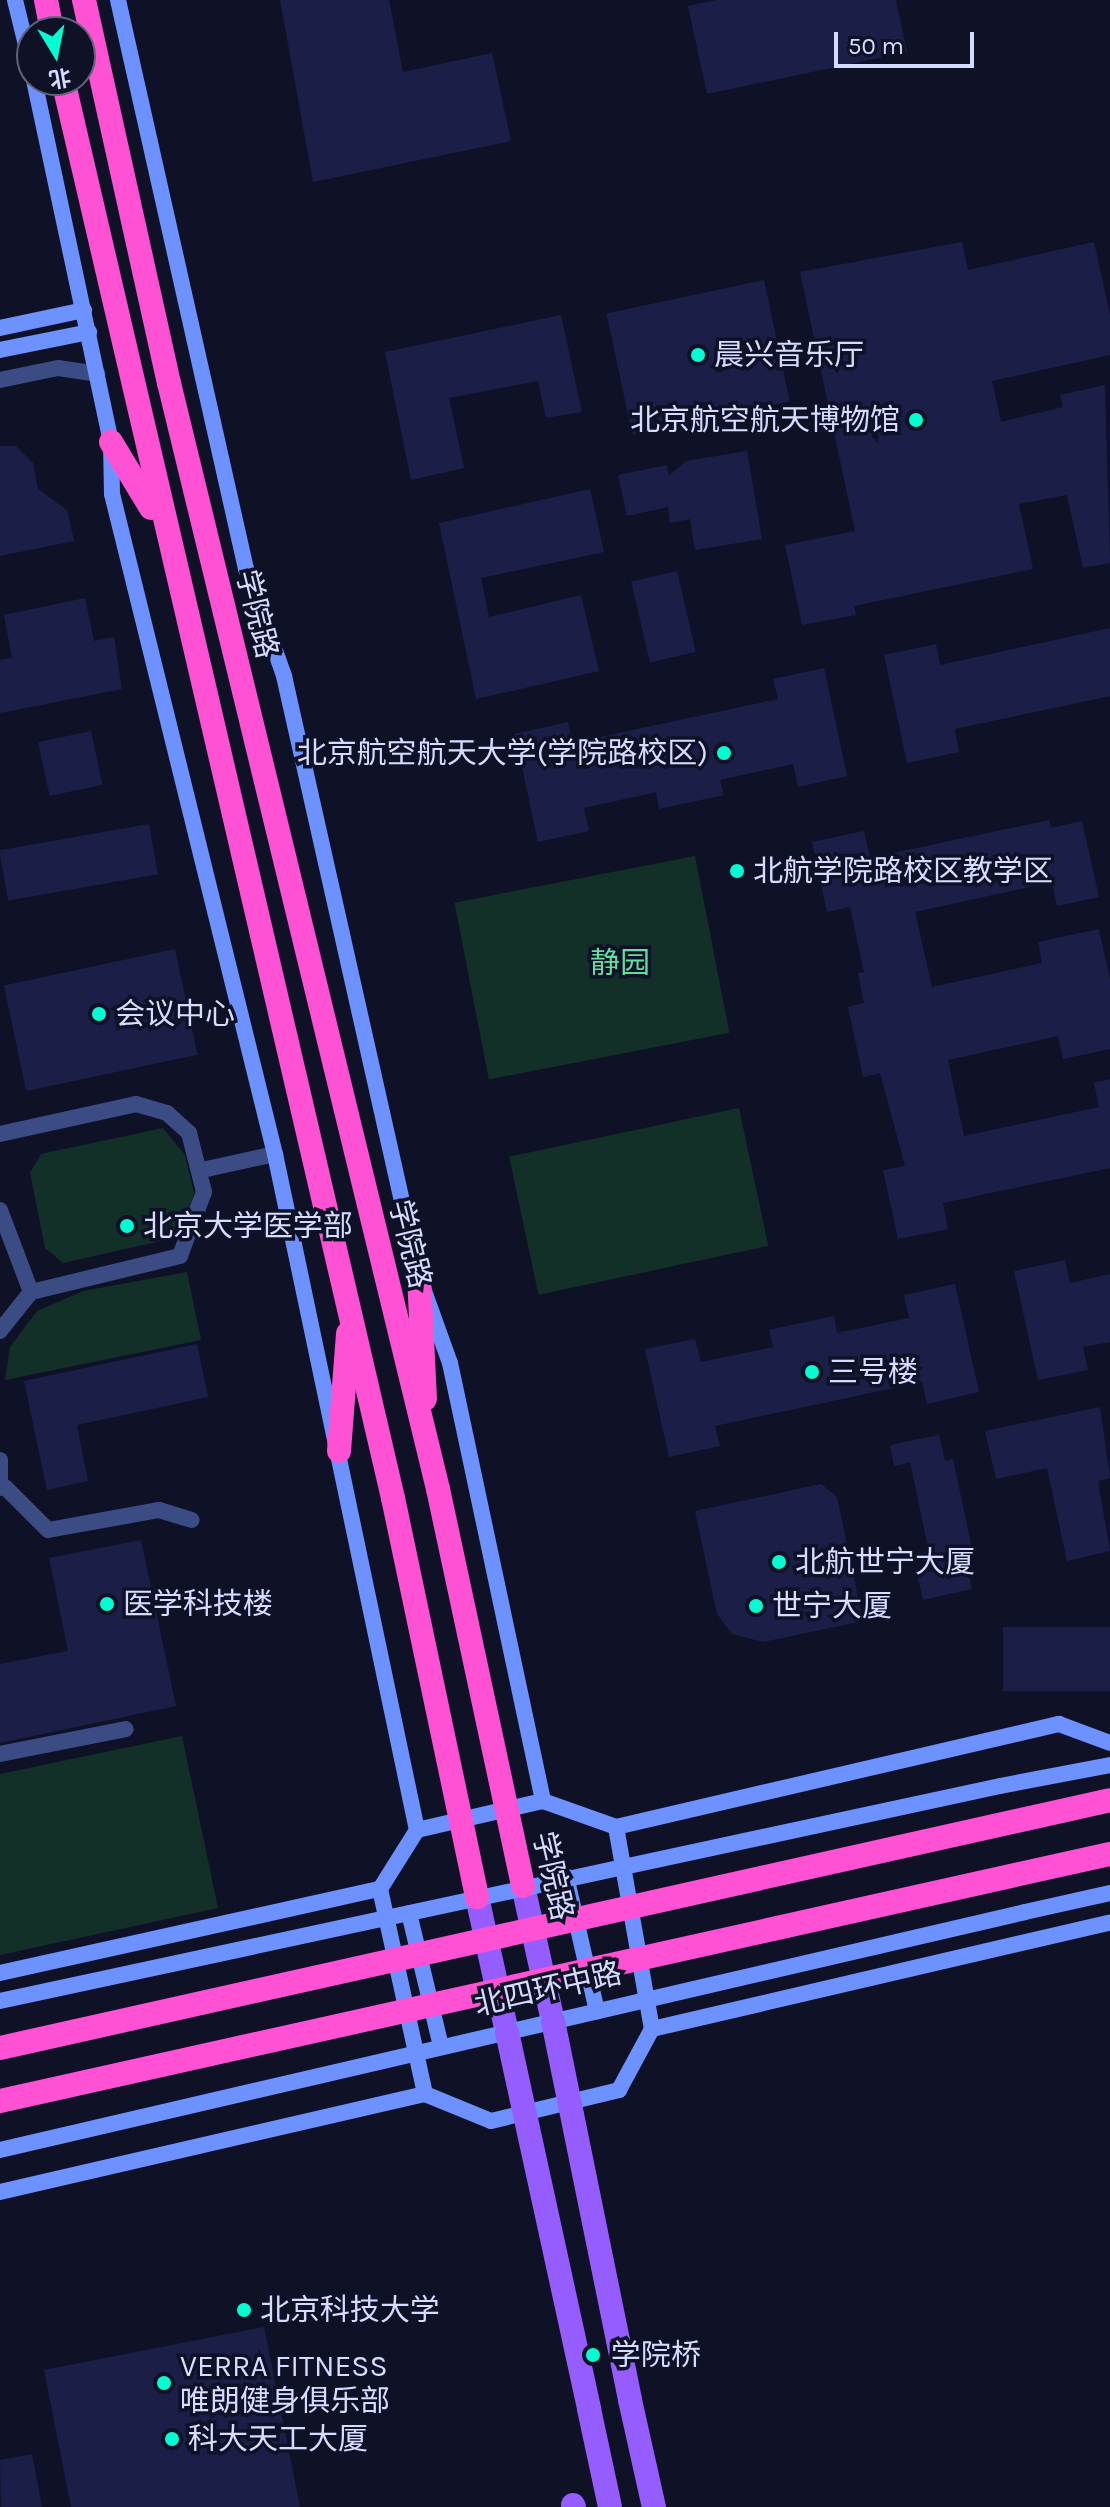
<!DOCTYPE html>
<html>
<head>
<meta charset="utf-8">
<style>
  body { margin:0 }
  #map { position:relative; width:1110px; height:2507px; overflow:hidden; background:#0f1226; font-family:Karla,"Noto Sans SC",sans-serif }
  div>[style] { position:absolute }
  .green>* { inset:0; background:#123027; transform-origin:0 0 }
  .building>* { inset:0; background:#1b1f47; transform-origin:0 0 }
  .street>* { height:16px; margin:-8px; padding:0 8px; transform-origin:8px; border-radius:8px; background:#3b4c85 }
  .secondary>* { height:16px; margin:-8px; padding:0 8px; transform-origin:8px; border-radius:8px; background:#6d91fe }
  .primary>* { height:24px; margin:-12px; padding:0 12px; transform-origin:12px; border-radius:12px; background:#965dfe }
  .highway>* { height:24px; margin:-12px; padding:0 12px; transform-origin:12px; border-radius:12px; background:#fe51d3 }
  .secondary-bridge>* { height:16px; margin:-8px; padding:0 8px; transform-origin:8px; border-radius:8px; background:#6d91fe }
  .primary-bridge>* { height:24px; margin:-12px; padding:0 12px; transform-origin:12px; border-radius:12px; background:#965dfe }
  .highway-bridge>* { height:24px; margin:-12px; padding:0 12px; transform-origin:12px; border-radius:12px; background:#fe51d3 }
  .dots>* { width:22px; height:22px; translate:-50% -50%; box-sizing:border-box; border:4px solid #0f1226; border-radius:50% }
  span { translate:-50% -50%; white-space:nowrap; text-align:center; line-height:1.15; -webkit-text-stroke:7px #0f1226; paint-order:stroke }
  .poi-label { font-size:30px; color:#d5dcff }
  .left { translate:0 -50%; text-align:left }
  .right { translate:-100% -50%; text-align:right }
  .street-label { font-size:30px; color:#d5dcff }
  .park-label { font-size:30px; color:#60df9d }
  .north { position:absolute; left:16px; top:16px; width:80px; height:80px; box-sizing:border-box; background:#0f1226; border:2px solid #5e637d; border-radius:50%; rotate:170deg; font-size:22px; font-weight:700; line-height:32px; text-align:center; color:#d5dcff }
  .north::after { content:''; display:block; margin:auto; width:28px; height:36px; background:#02fdd2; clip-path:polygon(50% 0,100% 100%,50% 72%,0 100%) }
  .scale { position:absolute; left:834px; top:32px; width:140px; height:36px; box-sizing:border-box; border:4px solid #d5dcff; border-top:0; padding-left:10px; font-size:24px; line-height:28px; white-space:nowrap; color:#d5dcff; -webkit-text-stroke:6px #0f1226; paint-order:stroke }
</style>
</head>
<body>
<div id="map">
  <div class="green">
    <i style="left:695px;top:856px;width:180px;height:245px;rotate:79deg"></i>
    <i style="left:739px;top:1108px;width:141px;height:235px;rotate:78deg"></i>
    <i style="clip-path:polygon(163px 1128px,185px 1155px,194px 1193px,183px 1236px,63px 1263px,45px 1248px,30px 1173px,41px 1154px)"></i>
    <i style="clip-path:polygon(187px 1272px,201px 1340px,5px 1380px,10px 1347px,37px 1311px,83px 1291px)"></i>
    <i style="clip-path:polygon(182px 1736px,218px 1908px,0 1955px,0 1774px)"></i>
  </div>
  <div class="building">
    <i style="clip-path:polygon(280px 0,389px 0,403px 72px,492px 53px,511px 141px,313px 182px)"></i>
    <i style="clip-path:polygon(717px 0,896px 0,907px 52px,707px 94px,688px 6px)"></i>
    <i style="clip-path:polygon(962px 242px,968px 270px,1094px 242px,1110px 315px,1110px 355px,992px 381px,1001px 422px,1063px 407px,1060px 395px,1105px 385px,1110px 563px,1083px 568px,1067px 495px,1019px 504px,1033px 569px,854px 606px,856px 615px,802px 625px,785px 545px,855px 531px,800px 272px)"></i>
    <i style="left:764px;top:280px;width:124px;height:161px;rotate:78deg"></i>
    <i style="clip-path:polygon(561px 315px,582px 412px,546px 418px,538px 381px,449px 398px,464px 468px,411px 480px,385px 352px)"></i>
    <i style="clip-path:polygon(0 446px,16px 446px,33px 463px,38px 489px,67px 510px,74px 541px,0 556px)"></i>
    <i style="clip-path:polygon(747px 451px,762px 539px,695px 550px,690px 519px,670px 523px,668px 507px,627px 516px,618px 475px,667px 465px,669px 476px,686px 461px)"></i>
    <i style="clip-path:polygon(590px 489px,604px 552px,481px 578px,489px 617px,581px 595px,599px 671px,476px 699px,439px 523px)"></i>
    <i style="left:677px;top:571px;width:83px;height:47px;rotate:77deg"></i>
    <i style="clip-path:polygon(85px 598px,94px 641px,114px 637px,122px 689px,0 713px,0 660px,12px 658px,4px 615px)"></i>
    <i style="clip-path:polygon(1110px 628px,1110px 696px,955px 729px,959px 752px,907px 763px,884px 655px,936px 644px,940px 665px)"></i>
    <i style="clip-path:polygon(824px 668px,847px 776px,798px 787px,793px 764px,720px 780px,724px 795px,659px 809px,656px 792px,584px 808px,589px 831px,538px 842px,515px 734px,568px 722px,572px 743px,778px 699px,773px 679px)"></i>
    <i style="left:91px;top:731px;width:55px;height:54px;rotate:78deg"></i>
    <i style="clip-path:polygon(1049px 820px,1051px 828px,1082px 821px,1099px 897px,1057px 906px,1052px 882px,915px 912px,932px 987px,1042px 963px,1038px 942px,1099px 929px,1110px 980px,1110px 1049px,1063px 1059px,1058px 1036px,948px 1060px,964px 1136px,1099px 1107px,1094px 1083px,1110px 1079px,1110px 1168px,943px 1203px,948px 1229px,898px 1239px,883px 1170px,905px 1166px,880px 1073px,863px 1077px,848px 1007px,864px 1003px,858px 973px,864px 972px,850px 907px,827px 912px,812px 842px,864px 831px,870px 858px)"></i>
    <i style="left:149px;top:824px;width:51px;height:152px;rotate:80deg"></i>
    <i style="left:175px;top:949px;width:108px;height:175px;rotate:78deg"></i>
    <i style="clip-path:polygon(1065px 1260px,1070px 1283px,1110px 1274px,1110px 1342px,1083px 1347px,1088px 1370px,1038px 1380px,1014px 1271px)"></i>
    <i style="clip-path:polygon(955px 1284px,979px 1392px,927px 1404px,922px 1382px,715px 1426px,720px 1446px,669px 1457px,645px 1349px,695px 1339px,701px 1362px,773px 1347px,769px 1330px,834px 1316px,837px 1333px,909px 1318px,904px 1295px)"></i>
    <i style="clip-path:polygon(197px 1344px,208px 1397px,77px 1425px,88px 1481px,47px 1490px,24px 1381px)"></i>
    <i style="clip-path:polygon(1100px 1407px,1110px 1478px,1098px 1481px,1110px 1551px,1067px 1561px,1047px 1468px,996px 1479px,985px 1431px)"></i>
    <i style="clip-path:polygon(939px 1435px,945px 1461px,953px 1459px,974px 1558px,966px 1560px,972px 1589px,923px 1600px,917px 1574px,933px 1571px,910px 1462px,894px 1466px,890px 1445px)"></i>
    <i style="clip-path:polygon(821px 1484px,837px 1497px,863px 1621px,763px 1642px,732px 1634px,717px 1614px,695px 1511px)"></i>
    <i style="clip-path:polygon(141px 1540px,176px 1706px,0 1743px,0 1664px,68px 1651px,49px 1558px)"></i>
    <i style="left:1110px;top:1627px;width:64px;height:107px;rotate:90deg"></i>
    <i style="clip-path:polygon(264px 2327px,300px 2507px,71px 2507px,44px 2370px)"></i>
    <i style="clip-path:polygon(32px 2454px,42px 2507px,1px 2507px,0 2460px)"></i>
  </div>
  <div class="street">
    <i style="left:0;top:380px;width:59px;rotate:-11.7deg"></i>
    <i style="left:58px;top:368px;width:40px;rotate:8.5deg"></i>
    <i style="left:0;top:1134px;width:139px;rotate:-12.4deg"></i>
    <i style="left:136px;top:1104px;width:32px;rotate:16deg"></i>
    <i style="left:167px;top:1113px;width:30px;rotate:42deg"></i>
    <i style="left:189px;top:1133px;width:61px;rotate:75.7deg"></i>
    <i style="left:204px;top:1192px;width:68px;rotate:110.6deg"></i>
    <i style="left:180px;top:1256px;width:153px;rotate:166.4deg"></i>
    <i style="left:31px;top:1292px;width:50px;rotate:128.5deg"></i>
    <i style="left:202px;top:1170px;width:75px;rotate:-12.4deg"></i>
    <i style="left:0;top:1210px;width:88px;rotate:69.3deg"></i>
    <i style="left:0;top:1460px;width:28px;rotate:90deg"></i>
    <i style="left:5px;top:1487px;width:61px;rotate:45deg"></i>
    <i style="left:48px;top:1530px;width:113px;rotate:-10.2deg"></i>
    <i style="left:159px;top:1510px;width:34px;rotate:17deg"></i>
    <i style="left:0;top:1754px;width:128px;rotate:-11.2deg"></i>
  </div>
  <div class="secondary">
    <i style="left:15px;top:0;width:72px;rotate:76.3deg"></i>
    <i style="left:118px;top:0;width:583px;rotate:77.32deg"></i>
    <i style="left:246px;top:569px;width:114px;rotate:70.4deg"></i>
    <i style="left:284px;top:676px;width:616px;rotate:77.34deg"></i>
    <i style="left:419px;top:1277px;width:91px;rotate:70.2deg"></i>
    <i style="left:450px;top:1363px;width:448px;rotate:78deg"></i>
    <i style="left:34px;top:80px;width:370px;rotate:78deg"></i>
    <i style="left:111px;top:442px;width:52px;rotate:88.9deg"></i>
    <i style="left:112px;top:494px;width:680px;rotate:76.13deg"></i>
    <i style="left:275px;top:1154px;width:691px;rotate:78.14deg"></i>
    <i style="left:0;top:328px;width:86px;rotate:-12.1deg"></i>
    <i style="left:0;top:350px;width:91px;rotate:-11.4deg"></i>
    <i style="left:1000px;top:1786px;width:112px;rotate:-10.8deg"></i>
    <i style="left:616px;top:1827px;width:205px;rotate:79.9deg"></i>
    <i style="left:566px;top:1876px;width:139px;rotate:77.1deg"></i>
    <i style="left:380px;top:1889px;width:210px;rotate:77.6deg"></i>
    <i style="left:1025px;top:1912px;width:87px;rotate:-12.6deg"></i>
    <i style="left:409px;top:1913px;width:137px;rotate:76.5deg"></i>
    <i style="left:0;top:1973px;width:389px;rotate:-12.5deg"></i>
    <i style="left:380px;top:1889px;width:70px;rotate:-57.9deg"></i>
    <i style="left:417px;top:1830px;width:129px;rotate:-13deg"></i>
    <i style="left:543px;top:1801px;width:77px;rotate:19.6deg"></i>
    <i style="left:616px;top:1827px;width:455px;rotate:-13.1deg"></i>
    <i style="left:1059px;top:1724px;width:54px;rotate:20.4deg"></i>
    <i style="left:0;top:2192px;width:436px;rotate:-13deg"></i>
    <i style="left:425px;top:2094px;width:71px;rotate:22.2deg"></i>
    <i style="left:491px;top:2121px;width:132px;rotate:-13.6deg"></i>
    <i style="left:619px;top:2090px;width:69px;rotate:-61.6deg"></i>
    <i style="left:652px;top:2029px;width:470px;rotate:-13.1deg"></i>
  </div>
  <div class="primary">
    <i style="left:523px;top:1886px;width:138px;rotate:77.5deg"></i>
    <i style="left:477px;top:1897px;width:138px;rotate:77.5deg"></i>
    <i style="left:630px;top:2400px;width:110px;rotate:77.4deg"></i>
    <i style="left:589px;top:2409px;width:100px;rotate:77.9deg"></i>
    <i style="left:573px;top:2505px;width:2px;rotate:63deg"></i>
  </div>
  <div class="highway">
    <i style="left:46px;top:0;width:33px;rotate:79deg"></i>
    <i style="left:84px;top:0;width:392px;rotate:77.5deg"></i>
    <i style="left:169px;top:383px;width:1138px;rotate:76.33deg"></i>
    <i style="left:63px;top:80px;width:1456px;rotate:76.9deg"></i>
    <i style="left:111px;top:442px;width:77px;rotate:58.8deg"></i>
    <i style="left:419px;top:1277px;width:122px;rotate:87.2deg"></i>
    <i style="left:339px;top:1451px;width:118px;rotate:-85.6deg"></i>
  </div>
  <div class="secondary-bridge">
    <i style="left:0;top:2001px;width:1023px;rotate:-12.13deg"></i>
    <i style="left:0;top:2150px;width:1052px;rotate:-13.07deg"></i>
  </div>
  <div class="primary-bridge">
    <i style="left:553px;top:2021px;width:387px;rotate:78.5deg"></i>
    <i style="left:507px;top:2032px;width:386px;rotate:77.7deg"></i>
  </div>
  <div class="highway-bridge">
    <i style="left:438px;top:1489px;width:406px;rotate:77.9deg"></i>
    <i style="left:393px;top:1498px;width:408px;rotate:78.1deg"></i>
    <i style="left:0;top:2048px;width:1137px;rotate:-12.59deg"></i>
    <i style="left:0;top:2101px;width:1137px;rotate:-12.55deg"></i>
  </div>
  <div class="dots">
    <i style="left:698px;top:355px;background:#02fdd2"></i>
    <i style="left:916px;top:420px;background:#02fdd2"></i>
    <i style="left:724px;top:753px;background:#02fdd2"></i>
    <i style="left:737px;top:871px;background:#02fdd2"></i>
    <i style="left:99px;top:1014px;background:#02fdd2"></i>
    <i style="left:127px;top:1226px;background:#02fdd2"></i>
    <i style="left:812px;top:1372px;background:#02fdd2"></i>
    <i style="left:779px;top:1562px;background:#02fdd2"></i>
    <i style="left:107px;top:1604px;background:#02fdd2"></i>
    <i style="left:756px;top:1606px;background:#02fdd2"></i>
    <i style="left:244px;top:2310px;background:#02fdd2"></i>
    <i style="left:593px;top:2355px;background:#02fdd2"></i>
    <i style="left:164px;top:2383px;background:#02fdd2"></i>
    <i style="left:172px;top:2439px;background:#02fdd2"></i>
  </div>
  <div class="poi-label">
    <span class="left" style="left:714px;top:355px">晨兴音乐厅</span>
    <span class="right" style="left:900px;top:420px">北京航空航天博物馆</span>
    <span class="right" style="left:708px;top:753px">北京航空航天大学(学院路校区)</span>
    <span class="left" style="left:753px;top:871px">北航学院路校区教学区</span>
    <span class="left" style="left:115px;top:1014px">会议中心</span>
    <span class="left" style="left:143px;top:1226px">北京大学医学部</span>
    <span class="left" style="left:828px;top:1372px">三号楼</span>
    <span class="left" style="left:795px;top:1562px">北航世宁大厦</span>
    <span class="left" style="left:123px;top:1604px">医学科技楼</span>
    <span class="left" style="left:772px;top:1606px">世宁大厦</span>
    <span class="left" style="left:260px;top:2310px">北京科技大学</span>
    <span class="left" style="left:611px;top:2355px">学院桥</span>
    <span class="left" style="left:180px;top:2383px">VERRA FITNESS<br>唯朗健身俱乐部</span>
    <span class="left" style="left:188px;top:2439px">科大天工大厦</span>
  </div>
  <div class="street-label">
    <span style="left:257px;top:614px;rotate:76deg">学院路</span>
    <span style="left:410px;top:1244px;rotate:76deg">学院路</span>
    <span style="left:553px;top:1876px;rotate:77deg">学院路</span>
    <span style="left:548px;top:1989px;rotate:-13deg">北四环中路</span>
  </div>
  <div class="park-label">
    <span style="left:620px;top:963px">静园</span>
  </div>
  <div class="north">北</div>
  <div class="scale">50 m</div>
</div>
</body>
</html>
